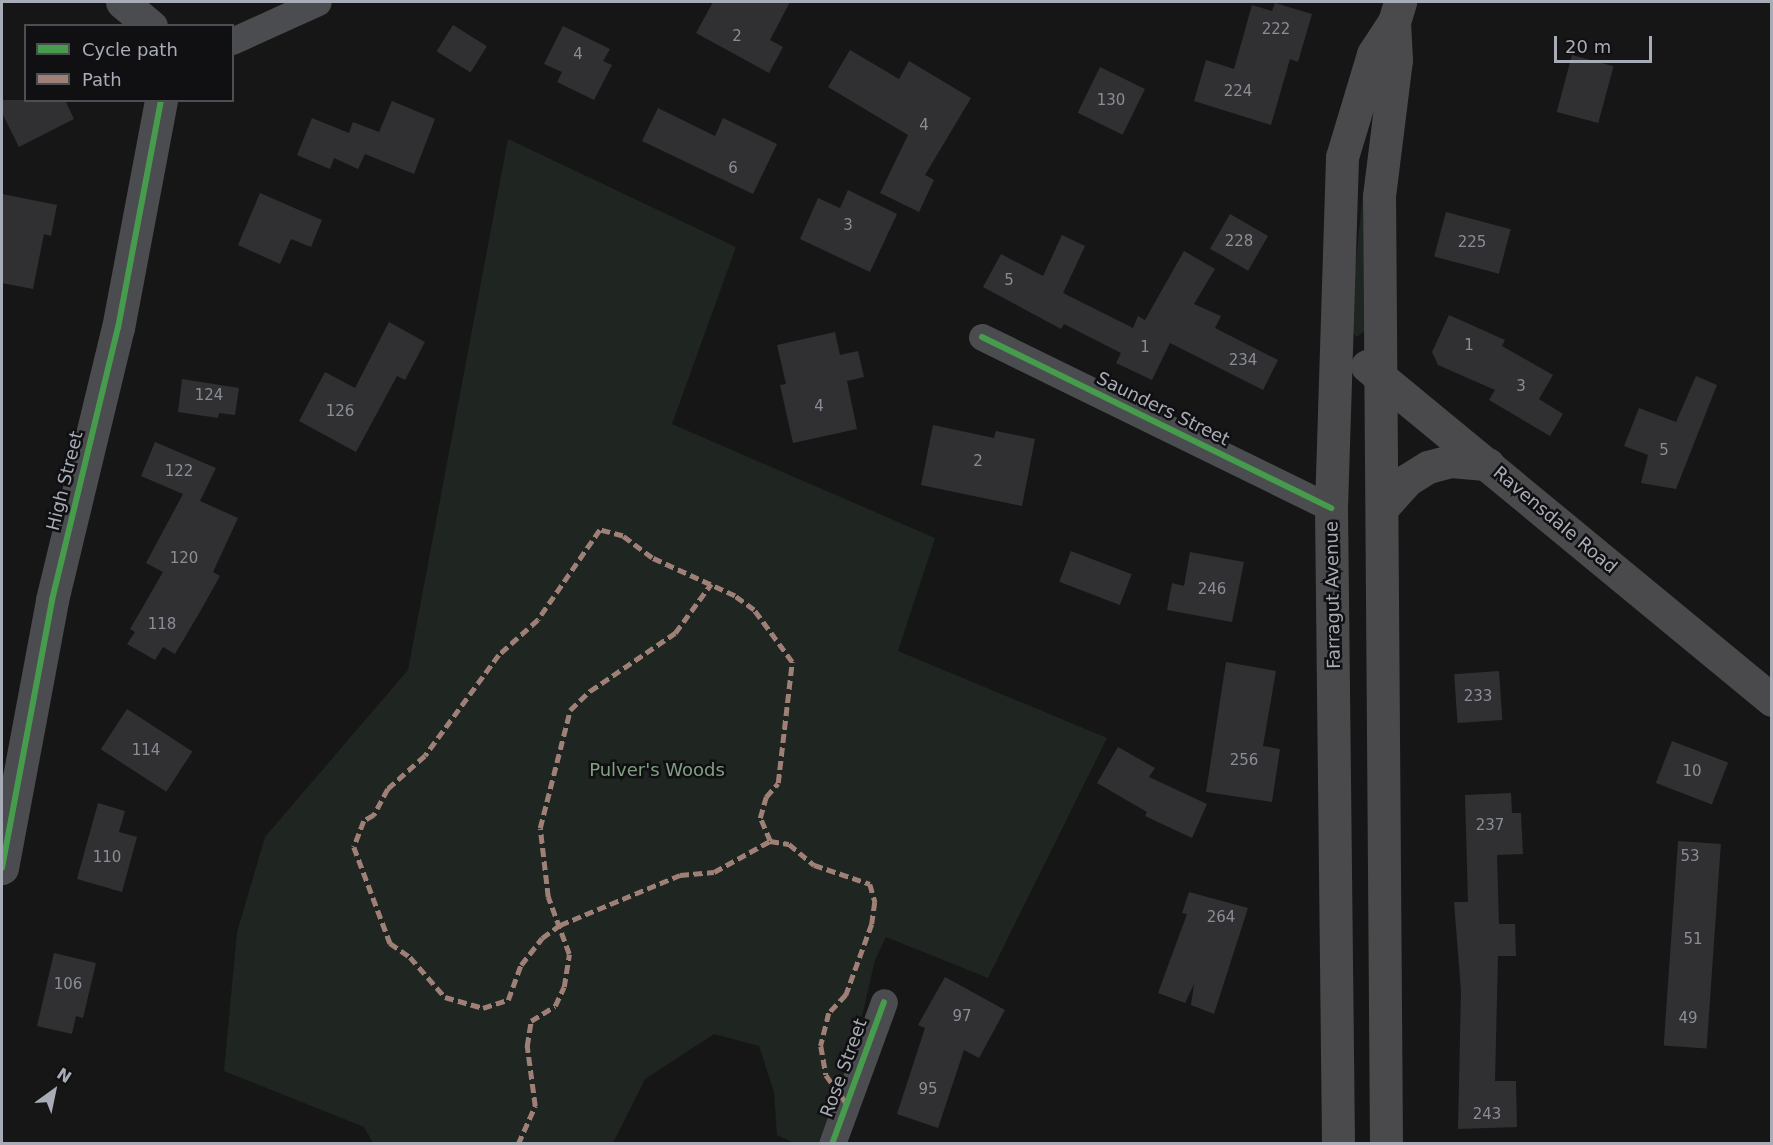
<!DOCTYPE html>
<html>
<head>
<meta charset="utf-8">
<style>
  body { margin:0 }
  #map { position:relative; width:1773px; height:1145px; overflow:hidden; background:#161616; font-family:"DejaVu Sans",sans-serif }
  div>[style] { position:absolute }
  .green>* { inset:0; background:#1f2520 }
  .building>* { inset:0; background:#303032; transform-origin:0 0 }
  .minor>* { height:27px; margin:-13.5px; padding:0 13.5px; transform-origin:13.5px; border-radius:13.5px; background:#4b4c4f }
  .tertiary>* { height:33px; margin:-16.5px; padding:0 16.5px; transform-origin:16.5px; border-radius:16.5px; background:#4b4c4f }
  .secondary>* { height:33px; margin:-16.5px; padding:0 16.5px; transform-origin:16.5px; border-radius:16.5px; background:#4a4a4d }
  .quiet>* { height:4.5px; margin-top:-2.25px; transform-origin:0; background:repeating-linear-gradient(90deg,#9e8076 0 9px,transparent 0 13.5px) }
  .cycleway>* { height:6px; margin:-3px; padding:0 3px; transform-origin:3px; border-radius:3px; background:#469c4c }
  span { translate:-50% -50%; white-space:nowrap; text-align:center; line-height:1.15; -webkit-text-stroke:5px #101012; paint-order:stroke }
  .number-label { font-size:15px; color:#8a8d95 }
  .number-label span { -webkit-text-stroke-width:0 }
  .street-label { font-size:18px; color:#a8acb6 }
  .park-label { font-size:18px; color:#80a082 }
  .frame { position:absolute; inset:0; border:3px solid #a8acb6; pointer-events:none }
  .legend { position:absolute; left:24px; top:24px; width:210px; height:78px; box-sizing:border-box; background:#101012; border:2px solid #4d4e54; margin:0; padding:8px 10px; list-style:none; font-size:18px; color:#a8acb6 }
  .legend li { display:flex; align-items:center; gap:12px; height:30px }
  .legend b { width:30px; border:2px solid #4d4e54 }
  .north { position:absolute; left:24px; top:1061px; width:60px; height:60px; -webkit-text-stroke:4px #101012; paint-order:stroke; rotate:33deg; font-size:16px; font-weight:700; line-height:24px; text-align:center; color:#a8acb6 }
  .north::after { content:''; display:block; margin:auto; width:21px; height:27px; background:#a8acb6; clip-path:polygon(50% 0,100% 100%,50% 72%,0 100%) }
  .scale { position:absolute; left:1554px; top:36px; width:98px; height:27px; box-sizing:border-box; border:3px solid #a8acb6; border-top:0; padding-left:8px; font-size:18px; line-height:21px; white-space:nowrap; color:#a8acb6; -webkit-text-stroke:4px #101012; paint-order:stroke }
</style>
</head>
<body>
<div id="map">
  <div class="green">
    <i style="clip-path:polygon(508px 139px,736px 247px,672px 424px,935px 538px,898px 651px,1107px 738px,988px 978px,886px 937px,875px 960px,852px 1060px,818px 1143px,794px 1143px,777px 1135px,774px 1092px,759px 1046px,714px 1034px,645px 1079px,613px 1143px,373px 1143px,364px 1127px,224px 1071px,237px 932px,265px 837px,408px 670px)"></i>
    <i style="clip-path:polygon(1363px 193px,1364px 332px,1356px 337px,1349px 326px)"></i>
  </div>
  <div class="building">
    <i style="clip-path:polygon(713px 2px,790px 2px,770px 40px,783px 47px,769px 73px,696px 33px)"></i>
    <i style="clip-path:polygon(1275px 3px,1312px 14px,1298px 62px,1290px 59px,1271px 125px,1194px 101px,1206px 60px,1234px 69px,1252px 5px,1272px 11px)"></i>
    <i style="left:453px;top:25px;width:40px;height:31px;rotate:32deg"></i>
    <i style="clip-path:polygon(563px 26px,610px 49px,603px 61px,612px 65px,594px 100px,557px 82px,562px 72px,544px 64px)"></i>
    <i style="clip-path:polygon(850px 50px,899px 79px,909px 61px,971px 98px,925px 175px,934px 180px,919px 212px,880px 193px,908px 135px,828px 87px)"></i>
    <i style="left:1572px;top:55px;width:43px;height:59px;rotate:15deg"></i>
    <i style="left:1100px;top:67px;width:50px;height:51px;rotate:26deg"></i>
    <i style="clip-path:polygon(2px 100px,65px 100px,74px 119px,19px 147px,2px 113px)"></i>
    <i style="clip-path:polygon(392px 101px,435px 119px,414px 174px,365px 154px,358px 169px,334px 158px,330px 169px,297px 155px,312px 118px,349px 133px,353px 122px,379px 132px)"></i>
    <i style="clip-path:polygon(658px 108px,715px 136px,723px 118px,777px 144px,753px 194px,642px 141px)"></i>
    <i style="clip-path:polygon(848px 190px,897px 214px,870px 272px,800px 239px,818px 198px,840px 208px)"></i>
    <i style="clip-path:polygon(260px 193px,322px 220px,311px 247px,291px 239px,280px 264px,238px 245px)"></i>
    <i style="clip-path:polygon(2px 194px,57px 205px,51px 236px,44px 234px,33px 289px,2px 283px)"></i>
    <i style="left:1446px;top:212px;width:67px;height:46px;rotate:15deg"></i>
    <i style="left:1230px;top:214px;width:44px;height:40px;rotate:30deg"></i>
    <i style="clip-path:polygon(1062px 235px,1085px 246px,1063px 293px,1133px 328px,1138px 316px,1145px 320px,1184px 251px,1215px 269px,1194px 304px,1221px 316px,1215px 328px,1278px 360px,1263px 390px,1170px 343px,1152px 380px,1116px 363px,1121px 353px,1064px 324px,1061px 329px,983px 287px,1001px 254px,1043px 276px)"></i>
    <i style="clip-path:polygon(1449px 315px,1505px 340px,1502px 346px,1553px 375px,1539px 399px,1563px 414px,1550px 436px,1489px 400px,1495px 390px,1438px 365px,1432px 352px)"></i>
    <i style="clip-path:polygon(389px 322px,425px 342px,405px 380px,397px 376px,356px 452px,299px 421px,325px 372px,355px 388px)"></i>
    <i style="clip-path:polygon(835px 332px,840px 355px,858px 351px,864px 377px,847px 381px,857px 429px,793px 443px,780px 385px,786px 384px,777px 345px)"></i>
    <i style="clip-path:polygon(1696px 376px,1717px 385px,1676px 489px,1641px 483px,1648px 455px,1624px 446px,1639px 408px,1676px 422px)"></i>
    <i style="clip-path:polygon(182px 379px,239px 388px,235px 415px,219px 413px,218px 418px,178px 412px)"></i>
    <i style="clip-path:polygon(933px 425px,994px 438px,996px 431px,1035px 439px,1022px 506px,921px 485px)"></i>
    <i style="clip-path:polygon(155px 442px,216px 468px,200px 501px,238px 518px,213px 572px,220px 576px,201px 610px,175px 654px,163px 647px,155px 660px,127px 644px,135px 632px,130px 629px,163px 572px,146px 563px,183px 494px,141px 476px)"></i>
    <i style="left:1071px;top:551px;width:65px;height:33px;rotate:21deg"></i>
    <i style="clip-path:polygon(1190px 552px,1244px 562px,1232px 622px,1167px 610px,1172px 583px,1184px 586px)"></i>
    <i style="clip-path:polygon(1226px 662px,1276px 671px,1263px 746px,1280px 749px,1272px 802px,1206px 792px)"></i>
    <i style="left:1499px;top:671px;width:49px;height:45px;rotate:86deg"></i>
    <i style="left:127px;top:709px;width:78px;height:48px;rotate:33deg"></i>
    <i style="left:1672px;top:741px;width:60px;height:45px;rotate:21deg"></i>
    <i style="clip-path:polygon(1118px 747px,1155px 768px,1149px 777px,1207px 804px,1192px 838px,1145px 816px,1147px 812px,1097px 783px)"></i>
    <i style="clip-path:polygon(1511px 793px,1512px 813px,1521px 813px,1523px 854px,1497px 855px,1499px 924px,1515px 924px,1516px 956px,1498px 956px,1495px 1081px,1516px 1081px,1517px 1127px,1458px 1129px,1461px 991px,1454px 902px,1468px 902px,1465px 795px)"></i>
    <i style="clip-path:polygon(98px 803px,125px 811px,119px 832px,137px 837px,122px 892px,77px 879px)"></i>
    <i style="left:1678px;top:841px;width:43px;height:205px;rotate:4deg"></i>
    <i style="clip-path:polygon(1189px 892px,1248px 908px,1214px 1014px,1191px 1005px,1194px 984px,1185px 1003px,1158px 993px,1187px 914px,1182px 913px)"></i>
    <i style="clip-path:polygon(54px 953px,96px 963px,83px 1018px,76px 1016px,72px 1034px,37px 1026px)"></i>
    <i style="clip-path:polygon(945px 977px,1005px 1010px,979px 1058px,964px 1050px,938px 1128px,897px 1114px,925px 1028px,918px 1025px)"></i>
  </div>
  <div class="minor">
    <i style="left:232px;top:41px;width:94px;rotate:-24.4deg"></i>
    <i style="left:982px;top:337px;width:389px;rotate:26.1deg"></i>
    <i style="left:832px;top:1144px;width:151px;rotate:-69.9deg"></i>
  </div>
  <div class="tertiary">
    <i style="left:122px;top:2px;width:38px;rotate:40deg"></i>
    <i style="left:2px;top:868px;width:273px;rotate:-79.4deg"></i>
    <i style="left:52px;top:600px;width:280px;rotate:-76.4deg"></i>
    <i style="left:118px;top:328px;width:232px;rotate:-79.3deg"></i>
  </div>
  <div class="secondary">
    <i style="left:1367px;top:366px;width:525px;rotate:39.51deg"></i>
    <i style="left:1382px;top:508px;width:38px;rotate:-48deg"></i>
    <i style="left:1407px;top:480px;width:25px;rotate:-32deg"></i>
    <i style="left:1428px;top:467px;width:24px;rotate:-15deg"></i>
    <i style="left:1451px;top:461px;width:37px;rotate:5deg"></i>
    <i style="left:1338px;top:1144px;width:636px;rotate:-90.63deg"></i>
    <i style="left:1331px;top:508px;width:351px;rotate:-88.2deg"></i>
    <i style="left:1342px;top:157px;width:108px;rotate:-73.2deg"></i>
    <i style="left:1373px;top:54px;width:38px;rotate:-57deg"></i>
    <i style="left:1394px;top:22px;width:21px;rotate:-73deg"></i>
    <i style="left:1386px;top:1144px;width:948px;rotate:-90.42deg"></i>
    <i style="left:1379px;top:196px;width:137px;rotate:-82.9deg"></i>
    <i style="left:1396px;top:60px;width:38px;rotate:-93deg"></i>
  </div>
  <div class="quiet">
    <i style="left:770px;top:841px;width:25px;rotate:-113deg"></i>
    <i style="left:760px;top:818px;width:22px;rotate:-74deg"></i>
    <i style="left:766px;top:797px;width:18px;rotate:-49deg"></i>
    <i style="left:778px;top:783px;width:122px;rotate:-83.4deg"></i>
    <i style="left:792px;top:662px;width:64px;rotate:-126.2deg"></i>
    <i style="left:754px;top:610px;width:24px;rotate:-144deg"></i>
    <i style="left:735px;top:596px;width:91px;rotate:-155.4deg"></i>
    <i style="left:652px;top:558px;width:36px;rotate:-143deg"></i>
    <i style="left:623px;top:536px;width:24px;rotate:-165deg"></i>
    <i style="left:600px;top:530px;width:109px;rotate:124.6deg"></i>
    <i style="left:538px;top:620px;width:52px;rotate:138.1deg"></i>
    <i style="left:499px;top:655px;width:125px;rotate:126.2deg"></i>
    <i style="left:425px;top:756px;width:50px;rotate:138.3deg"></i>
    <i style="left:388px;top:789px;width:30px;rotate:118deg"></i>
    <i style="left:374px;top:815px;width:12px;rotate:149deg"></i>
    <i style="left:364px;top:821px;width:28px;rotate:111deg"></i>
    <i style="left:354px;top:847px;width:103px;rotate:69.4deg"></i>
    <i style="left:390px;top:943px;width:24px;rotate:35deg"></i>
    <i style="left:410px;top:957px;width:53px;rotate:48.8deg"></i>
    <i style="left:445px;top:997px;width:40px;rotate:16deg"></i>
    <i style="left:483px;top:1008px;width:26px;rotate:-18deg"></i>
    <i style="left:508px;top:1000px;width:37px;rotate:-70deg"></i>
    <i style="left:521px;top:965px;width:34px;rotate:-52deg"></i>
    <i style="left:542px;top:938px;width:22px;rotate:-36deg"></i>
    <i style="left:560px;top:925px;width:130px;rotate:-22.6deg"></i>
    <i style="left:680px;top:875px;width:34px;rotate:-5deg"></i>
    <i style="left:714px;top:872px;width:64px;rotate:-29deg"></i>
    <i style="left:770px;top:841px;width:19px;rotate:9deg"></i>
    <i style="left:789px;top:844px;width:33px;rotate:40deg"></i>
    <i style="left:814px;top:865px;width:59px;rotate:18.7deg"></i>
    <i style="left:870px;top:884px;width:19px;rotate:74deg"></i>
    <i style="left:875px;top:902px;width:22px;rotate:98deg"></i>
    <i style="left:872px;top:924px;width:76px;rotate:110.1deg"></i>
    <i style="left:846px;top:995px;width:25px;rotate:133deg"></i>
    <i style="left:829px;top:1013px;width:34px;rotate:104deg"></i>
    <i style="left:821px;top:1046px;width:29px;rotate:80deg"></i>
    <i style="left:826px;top:1075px;width:34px;rotate:54deg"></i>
    <i style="left:518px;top:1144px;width:42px;rotate:-65.9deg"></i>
    <i style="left:535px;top:1106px;width:61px;rotate:-97.6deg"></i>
    <i style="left:527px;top:1046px;width:25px;rotate:-81deg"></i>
    <i style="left:531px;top:1021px;width:28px;rotate:-32deg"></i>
    <i style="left:555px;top:1006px;width:21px;rotate:-65deg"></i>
    <i style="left:564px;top:987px;width:33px;rotate:-81deg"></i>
    <i style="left:569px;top:954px;width:61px;rotate:-110.2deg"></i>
    <i style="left:548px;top:897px;width:69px;rotate:-96.6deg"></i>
    <i style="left:540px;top:828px;width:122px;rotate:-75.7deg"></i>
    <i style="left:570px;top:710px;width:28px;rotate:-44deg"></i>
    <i style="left:590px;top:691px;width:103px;rotate:-34.3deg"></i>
    <i style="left:675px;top:633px;width:61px;rotate:-53.7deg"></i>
  </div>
  <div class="cycleway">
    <i style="left:982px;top:337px;width:389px;rotate:26.1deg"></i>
    <i style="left:2px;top:868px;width:273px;rotate:-79.4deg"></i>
    <i style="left:52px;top:600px;width:280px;rotate:-76.4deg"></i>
    <i style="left:118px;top:328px;width:232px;rotate:-79.3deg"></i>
    <i style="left:832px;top:1144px;width:151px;rotate:-69.9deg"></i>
  </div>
  <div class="number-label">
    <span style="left:1276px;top:30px">222</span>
    <span style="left:737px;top:37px">2</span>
    <span style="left:578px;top:55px">4</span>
    <span style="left:1238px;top:92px">224</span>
    <span style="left:1111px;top:101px">130</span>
    <span style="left:924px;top:126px">4</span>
    <span style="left:733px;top:169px">6</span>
    <span style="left:848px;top:226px">3</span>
    <span style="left:1239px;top:242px">228</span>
    <span style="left:1472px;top:243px">225</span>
    <span style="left:1009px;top:281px">5</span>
    <span style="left:1469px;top:346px">1</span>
    <span style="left:1145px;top:348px">1</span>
    <span style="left:1243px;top:361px">234</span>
    <span style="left:1521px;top:387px">3</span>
    <span style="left:209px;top:396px">124</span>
    <span style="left:819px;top:407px">4</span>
    <span style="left:340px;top:412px">126</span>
    <span style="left:1664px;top:451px">5</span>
    <span style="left:978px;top:462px">2</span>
    <span style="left:179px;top:472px">122</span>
    <span style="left:184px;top:559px">120</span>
    <span style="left:1212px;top:590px">246</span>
    <span style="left:162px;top:625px">118</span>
    <span style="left:1478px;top:697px">233</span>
    <span style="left:146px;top:751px">114</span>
    <span style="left:1244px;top:761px">256</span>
    <span style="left:1692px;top:772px">10</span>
    <span style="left:1490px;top:826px">237</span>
    <span style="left:1690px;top:857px">53</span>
    <span style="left:107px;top:858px">110</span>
    <span style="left:1221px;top:918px">264</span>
    <span style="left:1693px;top:940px">51</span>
    <span style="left:68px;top:985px">106</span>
    <span style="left:962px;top:1017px">97</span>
    <span style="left:1688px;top:1019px">49</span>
    <span style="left:928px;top:1090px">95</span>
    <span style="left:1487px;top:1115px">243</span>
  </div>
  <div class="street-label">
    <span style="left:1163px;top:409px;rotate:26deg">Saunders Street</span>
    <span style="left:65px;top:481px;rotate:-76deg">High Street</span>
    <span style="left:1555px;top:520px;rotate:40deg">Ravensdale Road</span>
    <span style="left:1333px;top:595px;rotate:-91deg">Farragut Avenue</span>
    <span style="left:844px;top:1068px;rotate:-70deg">Rose Street</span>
  </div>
  <div class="park-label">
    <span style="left:657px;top:770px">Pulver's Woods</span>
  </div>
  <div class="frame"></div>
  <ul class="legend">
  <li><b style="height:8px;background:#469c4c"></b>Cycle path</li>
  <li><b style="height:8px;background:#9e8076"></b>Path</li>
  </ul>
  <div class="north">N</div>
  <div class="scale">20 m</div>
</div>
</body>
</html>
